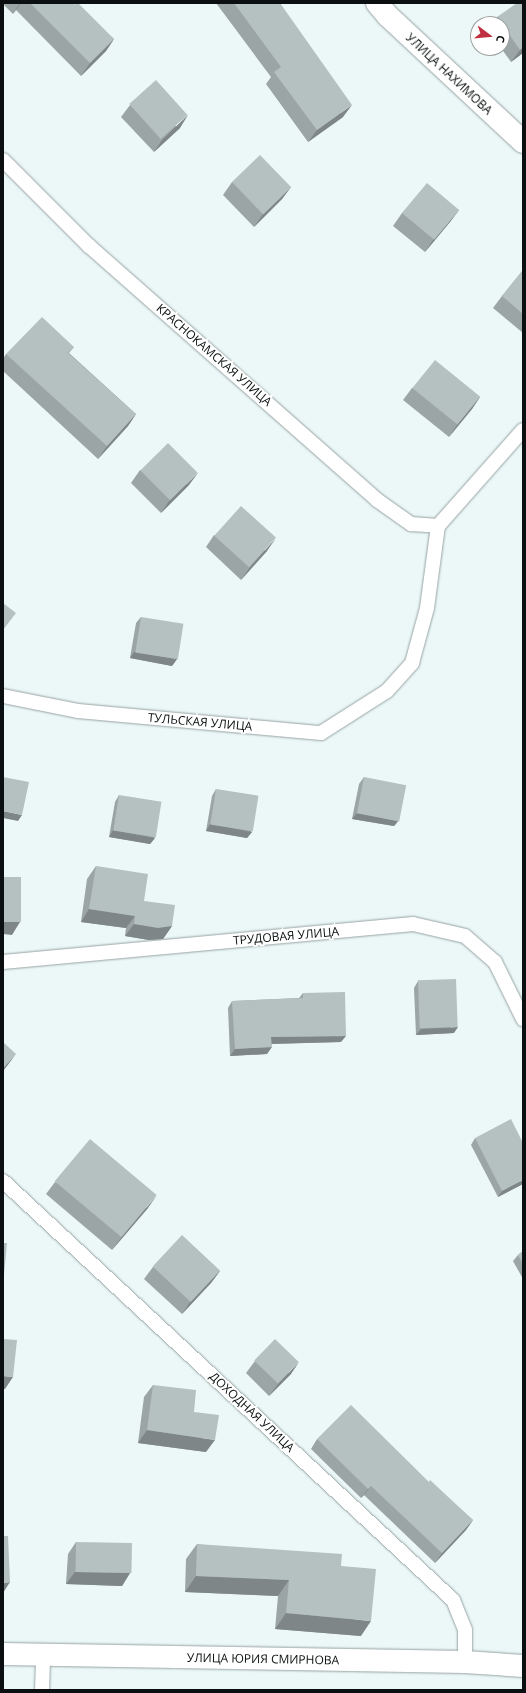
<!DOCTYPE html>
<html>
<head>
<meta charset="utf-8">
<style>
  body { margin:0 }
  #map { position:relative; width:526px; height:1693px; overflow:hidden; background:#ecf8f8; font-family:"Open Sans",sans-serif }
  div>[style] { position:absolute }
  .roads { filter:drop-shadow(0 0 1px #97a2a3) drop-shadow(0 0 1px #97a2a3) }
  .service>* { height:14px; margin:-7px; padding:0 7px; transform-origin:7px; border-radius:7px; background:#fff }
  .tertiary>* { height:22px; margin:-11px; padding:0 11px; transform-origin:11px; border-radius:11px; background:#fff }
  .primary>* { height:22px; margin:-11px; padding:0 11px; transform-origin:11px; border-radius:11px; background:#fff }
  .wall>* { inset:0; background:#9ca5a6 }
  .shaded-wall>* { inset:0; background:#7f8687 }
  .building>* { inset:0; background:#b5c0c1; transform-origin:0 0 }
  span { translate:-50% -50%; white-space:nowrap; text-align:center; line-height:1.15; -webkit-text-stroke:3.5px #fff; paint-order:stroke }
  .street-label { font-size:12px; color:#0b0f0f }
  .frame { position:absolute; inset:0; border:4px solid #0b0f0f; pointer-events:none }
  .north { position:absolute; left:470px; top:16px; width:40px; height:40px; box-sizing:border-box; background:#fff; border:1px solid #9d9f9f; border-radius:50%; rotate:106deg; font-size:11px; font-weight:700; line-height:16px; text-align:center; color:#0b0f0f }
  .north::after { content:''; display:block; margin:auto; width:14px; height:18px; background:#c02f40; clip-path:polygon(50% 0,100% 100%,50% 72%,0 100%) }
</style>
</head>
<body>
<div id="map">
  <div class="roads">
    <div class="service">
      <i style="left:3px;top:160px;width:122px;rotate:45deg"></i>
      <i style="left:89px;top:246px;width:384px;rotate:41.4deg"></i>
      <i style="left:377px;top:500px;width:42px;rotate:35.2deg"></i>
      <i style="left:411px;top:524px;width:27px;rotate:4deg"></i>
      <i style="left:3px;top:696px;width:76px;rotate:11.3deg"></i>
      <i style="left:78px;top:711px;width:244px;rotate:5.2deg"></i>
      <i style="left:321px;top:733px;width:78px;rotate:-32.5deg"></i>
      <i style="left:387px;top:691px;width:38px;rotate:-48deg"></i>
      <i style="left:412px;top:663px;width:57px;rotate:-74.7deg"></i>
      <i style="left:427px;top:608px;width:83px;rotate:-82.4deg"></i>
      <i style="left:438px;top:526px;width:128px;rotate:-48.5deg"></i>
      <i style="left:3px;top:962px;width:412px;rotate:-5.3deg"></i>
      <i style="left:413px;top:924px;width:53px;rotate:13deg"></i>
      <i style="left:465px;top:936px;width:40px;rotate:41deg"></i>
      <i style="left:495px;top:962px;width:64px;rotate:63.8deg"></i>
      <i style="left:3px;top:1181px;width:615px;rotate:42.96deg"></i>
      <i style="left:453px;top:1600px;width:32px;rotate:68deg"></i>
      <i style="left:465px;top:1630px;width:32px;rotate:90deg"></i>
      <i style="left:42px;top:1690px;width:34px;rotate:-88deg"></i>
    </div>
    <div class="tertiary">
      <i style="left:3px;top:1654px;width:462px;rotate:1deg"></i>
      <i style="left:465px;top:1662px;width:58px;rotate:3.9deg"></i>
    </div>
    <div class="primary">
      <i style="left:377px;top:3px;width:17px;rotate:50deg"></i>
      <i style="left:388px;top:16px;width:185px;rotate:43deg"></i>
    </div>
  </div>
  <div class="wall">
    <i style="clip-path:polygon(3px 3px,72px 3px,114px 39px,106px 51px,81px 76px,16px 10px,13px 14px,3px 4px)"></i>
    <i style="clip-path:polygon(216px 3px,280px 3px,343px 117px,308px 142px,266px 84px,271px 77px)"></i>
    <i style="clip-path:polygon(523px 3px,523px 53px,511px 62px,501px 48px,502px 48px,502px 24px,492px 24px,497px 17px)"></i>
    <i style="clip-path:polygon(130px 105px,180px 128px,154px 152px,121px 117px)"></i>
    <i style="clip-path:polygon(232px 182px,291px 187px,282px 199px,254px 227px,223px 195px)"></i>
    <i style="clip-path:polygon(459px 210px,450px 222px,425px 252px,393px 226px,402px 213px)"></i>
    <i style="clip-path:polygon(523px 270px,523px 333px,493px 308px,502px 296px)"></i>
    <i style="clip-path:polygon(74px 347px,69px 353px,136px 414px,128px 426px,98px 459px,3px 371px,3px 359px,6px 354px)"></i>
    <i style="clip-path:polygon(412px 388px,480px 397px,472px 409px,449px 437px,403px 400px)"></i>
    <i style="clip-path:polygon(140px 470px,189px 485px,161px 513px,131px 483px)"></i>
    <i style="clip-path:polygon(214px 535px,267px 551px,241px 580px,206px 547px)"></i>
    <i style="clip-path:polygon(141px 617px,177px 659px,172px 666px,130px 658px,136px 623px)"></i>
    <i style="clip-path:polygon(364px 777px,399px 820px,394px 826px,352px 819px,359px 784px)"></i>
    <i style="clip-path:polygon(216px 789px,252px 832px,247px 838px,206px 831px,212px 796px)"></i>
    <i style="clip-path:polygon(119px 795px,155px 838px,150px 844px,109px 837px,115px 802px)"></i>
    <i style="clip-path:polygon(96px 866px,144px 901px,172px 926px,163px 939px,149px 940px,125px 936px,126px 928px,81px 922px,87px 879px)"></i>
    <i style="clip-path:polygon(418px 981px,454px 1033px,416px 1035px,414px 988px)"></i>
    <i style="clip-path:polygon(303px 993px,341px 1042px,272px 1044px,267px 1054px,230px 1056px,228px 1008px,232px 1001px,299px 998px)"></i>
    <i style="clip-path:polygon(475px 1138px,523px 1184px,498px 1197px,471px 1145px)"></i>
    <i style="clip-path:polygon(55px 1182px,148px 1208px,112px 1250px,46px 1194px)"></i>
    <i style="clip-path:polygon(523px 1251px,523px 1279px,513px 1261px,518px 1255px)"></i>
    <i style="clip-path:polygon(153px 1267px,220px 1271px,211px 1283px,182px 1314px,144px 1279px)"></i>
    <i style="clip-path:polygon(255px 1361px,291px 1374px,269px 1396px,246px 1373px)"></i>
    <i style="clip-path:polygon(153px 1385px,194px 1412px,206px 1452px,138px 1443px,144px 1397px)"></i>
    <i style="clip-path:polygon(317px 1439px,429px 1482px,473px 1520px,466px 1530px,435px 1563px,364px 1495px,361px 1498px,311px 1449px)"></i>
    <i style="clip-path:polygon(76px 1542px,130px 1573px,122px 1586px,66px 1584px,68px 1554px)"></i>
    <i style="clip-path:polygon(197px 1544px,341px 1566px,361px 1636px,275px 1629px,278px 1596px,185px 1592px,186px 1559px)"></i>
  </div>
  <div class="shaded-wall">
    <i style="clip-path:polygon(20px 3px,21px 3px,16px 10px,13px 14px)"></i>
    <i style="clip-path:polygon(114px 39px,106px 51px,81px 76px,90px 63px)"></i>
    <i style="clip-path:polygon(523px 47px,523px 53px,511px 62px,520px 50px)"></i>
    <i style="clip-path:polygon(352px 105px,343px 117px,308px 142px,317px 130px)"></i>
    <i style="clip-path:polygon(188px 115px,180px 128px,154px 152px,162px 140px)"></i>
    <i style="clip-path:polygon(291px 187px,282px 199px,254px 227px,263px 214px)"></i>
    <i style="clip-path:polygon(459px 210px,450px 222px,425px 252px,433px 240px)"></i>
    <i style="clip-path:polygon(480px 397px,472px 409px,449px 437px,457px 425px)"></i>
    <i style="clip-path:polygon(136px 414px,128px 426px,98px 459px,107px 446px)"></i>
    <i style="clip-path:polygon(198px 473px,189px 485px,161px 513px,169px 501px)"></i>
    <i style="clip-path:polygon(276px 538px,267px 551px,241px 580px,250px 567px)"></i>
    <i style="clip-path:polygon(134px 652px,177px 659px,172px 666px,130px 658px)"></i>
    <i style="clip-path:polygon(3px 811px,22px 815px,18px 821px,3px 818px)"></i>
    <i style="clip-path:polygon(357px 813px,399px 820px,394px 826px,352px 819px)"></i>
    <i style="clip-path:polygon(210px 824px,252px 832px,247px 838px,206px 831px)"></i>
    <i style="clip-path:polygon(113px 830px,155px 838px,150px 844px,109px 837px)"></i>
    <i style="clip-path:polygon(89px 909px,135px 916px,126px 928px,81px 922px)"></i>
    <i style="clip-path:polygon(3px 922px,20px 922px,12px 935px,3px 934px)"></i>
    <i style="clip-path:polygon(134px 924px,172px 926px,163px 939px,149px 940px,125px 936px)"></i>
    <i style="clip-path:polygon(458px 1027px,454px 1033px,416px 1035px,421px 1029px)"></i>
    <i style="clip-path:polygon(346px 1036px,341px 1042px,267px 1044px,271px 1037px)"></i>
    <i style="clip-path:polygon(272px 1047px,267px 1054px,230px 1056px,235px 1049px)"></i>
    <i style="clip-path:polygon(16px 1054px,7px 1066px,3px 1071px,3px 1068px)"></i>
    <i style="clip-path:polygon(523px 1180px,523px 1184px,498px 1197px,502px 1191px)"></i>
    <i style="clip-path:polygon(157px 1195px,148px 1208px,112px 1250px,121px 1238px)"></i>
    <i style="clip-path:polygon(220px 1271px,211px 1283px,182px 1314px,190px 1302px)"></i>
    <i style="clip-path:polygon(299px 1362px,291px 1374px,269px 1396px,278px 1384px)"></i>
    <i style="clip-path:polygon(3px 1376px,13px 1377px,5px 1389px,3px 1389px)"></i>
    <i style="clip-path:polygon(147px 1430px,215px 1440px,206px 1452px,138px 1443px)"></i>
    <i style="clip-path:polygon(371px 1486px,364px 1495px,361px 1498px,368px 1489px)"></i>
    <i style="clip-path:polygon(473px 1520px,466px 1530px,435px 1563px,442px 1553px)"></i>
    <i style="clip-path:polygon(75px 1572px,130px 1573px,122px 1586px,66px 1584px)"></i>
    <i style="clip-path:polygon(196px 1576px,289px 1580px,278px 1596px,185px 1592px)"></i>
    <i style="clip-path:polygon(10px 1582px,3px 1593px,3px 1583px)"></i>
    <i style="clip-path:polygon(286px 1613px,371px 1621px,361px 1636px,275px 1629px)"></i>
  </div>
  <div class="building">
    <i style="clip-path:polygon(30px 3px,72px 3px,74px 5px,76px 3px,78px 3px,114px 39px,90px 63px)"></i>
    <i style="clip-path:polygon(234px 3px,280px 3px,352px 105px,317px 130px,274px 72px,281px 67px)"></i>
    <i style="clip-path:polygon(517px 3px,523px 3px,523px 47px,520px 50px,497px 17px)"></i>
    <i style="left:156px;top:80px;width:47px;height:36px;rotate:48deg"></i>
    <i style="left:260px;top:155px;width:45px;height:39px;rotate:46deg"></i>
    <i style="left:427px;top:183px;width:42px;height:39px;rotate:40deg"></i>
    <i style="clip-path:polygon(523px 270px,523px 314px,502px 296px)"></i>
    <i style="clip-path:polygon(42px 317px,74px 347px,68px 353px,136px 414px,107px 446px,6px 354px)"></i>
    <i style="left:435px;top:360px;width:58px;height:36px;rotate:39deg"></i>
    <i style="left:168px;top:443px;width:42px;height:39px;rotate:45deg"></i>
    <i style="left:241px;top:506px;width:47px;height:40px;rotate:42deg"></i>
    <i style="clip-path:polygon(3px 603px,16px 613px,3px 630px)"></i>
    <i style="left:141px;top:617px;width:43px;height:36px;rotate:9deg"></i>
    <i style="clip-path:polygon(3px 777px,29px 782px,22px 815px,3px 811px)"></i>
    <i style="left:364px;top:777px;width:43px;height:37px;rotate:11deg"></i>
    <i style="left:216px;top:789px;width:43px;height:36px;rotate:9deg"></i>
    <i style="left:119px;top:795px;width:43px;height:36px;rotate:9deg"></i>
    <i style="clip-path:polygon(96px 866px,148px 874px,144px 901px,175px 905px,172px 926px,158px 928px,134px 924px,135px 916px,89px 909px)"></i>
    <i style="left:3px;top:877px;width:18px;height:45px"></i>
    <i style="left:456px;top:979px;width:48px;height:38px;rotate:88deg"></i>
    <i style="clip-path:polygon(345px 992px,346px 1036px,271px 1037px,272px 1047px,235px 1049px,232px 1001px,303px 998px,303px 993px)"></i>
    <i style="clip-path:polygon(3px 1042px,16px 1054px,3px 1068px)"></i>
    <i style="clip-path:polygon(511px 1119px,523px 1143px,523px 1180px,502px 1191px,475px 1138px)"></i>
    <i style="left:90px;top:1139px;width:87px;height:55px;rotate:40deg"></i>
    <i style="left:182px;top:1235px;width:52px;height:43px;rotate:43deg"></i>
    <i style="clip-path:polygon(3px 1243px,7px 1243px,3px 1285px)"></i>
    <i style="clip-path:polygon(523px 1251px,523px 1264px,518px 1255px)"></i>
    <i style="clip-path:polygon(3px 1339px,17px 1340px,13px 1377px,3px 1376px)"></i>
    <i style="left:275px;top:1339px;width:33px;height:30px;rotate:44deg"></i>
    <i style="clip-path:polygon(153px 1385px,196px 1390px,194px 1412px,219px 1415px,215px 1440px,147px 1430px)"></i>
    <i style="clip-path:polygon(351px 1405px,429px 1482px,430px 1480px,473px 1520px,442px 1553px,371px 1486px,368px 1489px,317px 1439px)"></i>
    <i style="clip-path:polygon(3px 1536px,8px 1536px,10px 1582px,3px 1583px)"></i>
    <i style="left:76px;top:1542px;width:56px;height:30px;rotate:1deg"></i>
    <i style="clip-path:polygon(197px 1544px,342px 1554px,341px 1566px,376px 1569px,371px 1621px,286px 1613px,289px 1580px,196px 1576px)"></i>
  </div>
  <div class="street-label">
    <span style="left:449px;top:74px;rotate:43deg">УЛИЦА НАХИМОВА</span>
    <span style="left:214px;top:355px;rotate:41deg">КРАСНОКАМСКАЯ УЛИЦА</span>
    <span style="left:200px;top:722px;rotate:5deg">ТУЛЬСКАЯ УЛИЦА</span>
    <span style="left:286px;top:936px;rotate:-5deg">ТРУДОВАЯ УЛИЦА</span>
    <span style="left:252px;top:1412px;rotate:43deg">ДОХОДНАЯ УЛИЦА</span>
    <span style="left:263px;top:1659px;rotate:1deg">УЛИЦА ЮРИЯ СМИРНОВА</span>
  </div>
  <div class="frame"></div>
  <div class="north">С</div>
</div>
</body>
</html>
